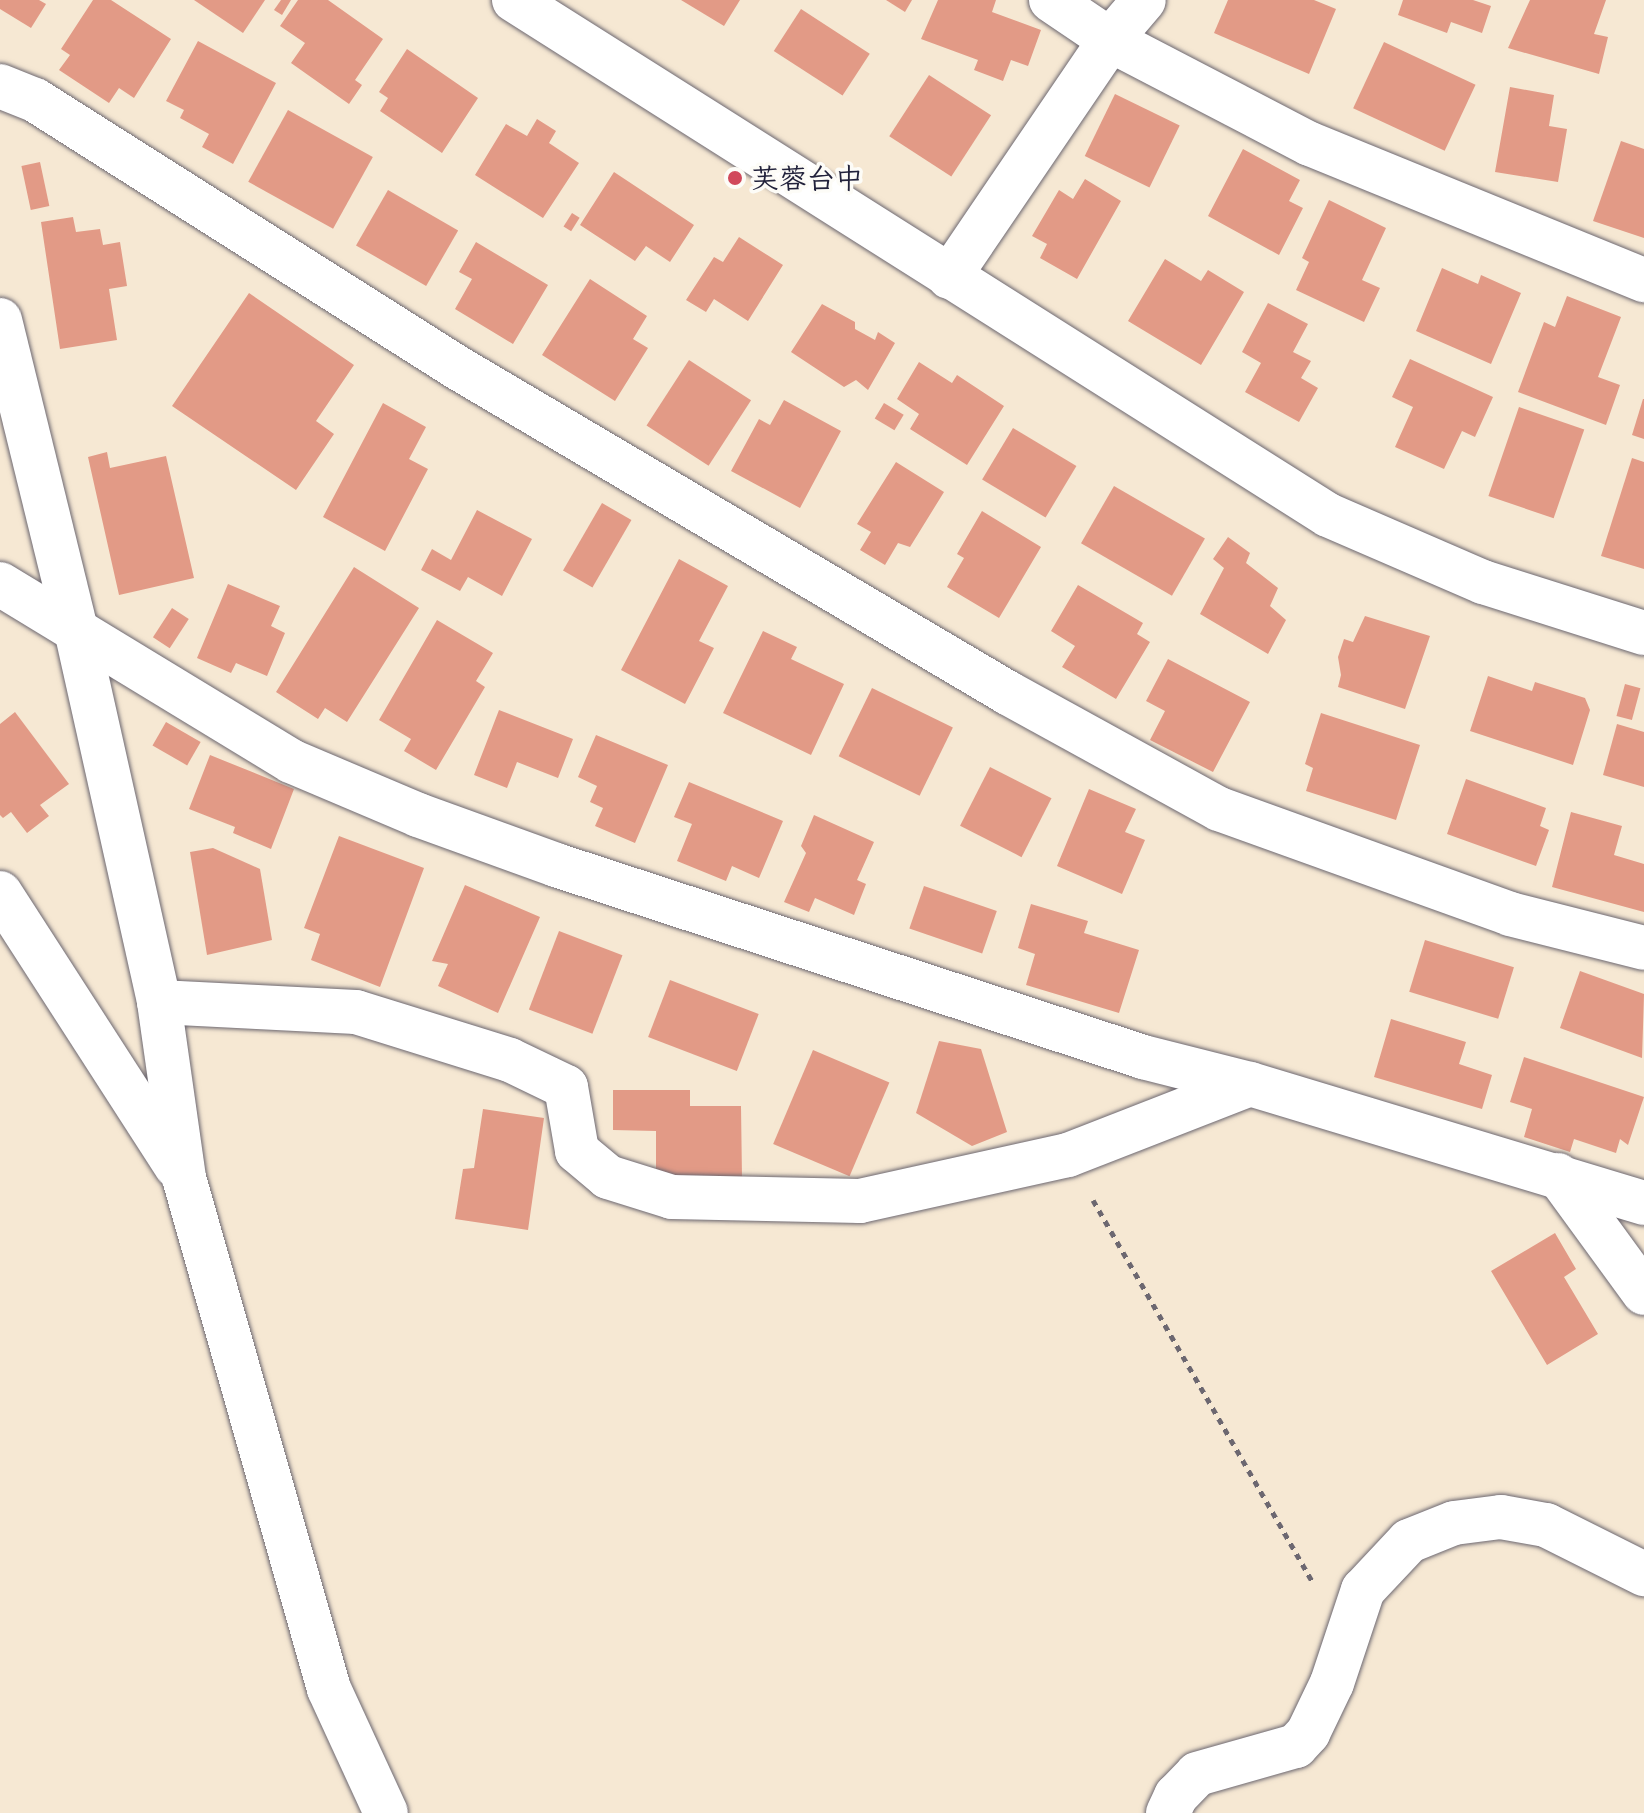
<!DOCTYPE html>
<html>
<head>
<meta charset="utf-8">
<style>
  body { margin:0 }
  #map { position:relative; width:1644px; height:1813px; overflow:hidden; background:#f6e8d3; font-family:Itim,"Klee One",sans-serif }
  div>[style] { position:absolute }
  .building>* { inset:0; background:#e29a86; transform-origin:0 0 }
  .path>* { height:5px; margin-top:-2.5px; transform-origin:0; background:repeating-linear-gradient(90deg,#6c6770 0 6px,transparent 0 12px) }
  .roads { filter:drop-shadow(0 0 2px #6c6770) drop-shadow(0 0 2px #6c6770) }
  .minor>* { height:44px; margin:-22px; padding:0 22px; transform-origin:22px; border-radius:22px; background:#fff }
  .dots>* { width:22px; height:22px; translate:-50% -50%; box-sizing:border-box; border:4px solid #fdfcf7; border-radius:50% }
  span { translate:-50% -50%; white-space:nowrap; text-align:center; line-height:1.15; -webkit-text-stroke:7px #fdfcf7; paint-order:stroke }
  .poi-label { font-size:28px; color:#22223b; font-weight:700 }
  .left { translate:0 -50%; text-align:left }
</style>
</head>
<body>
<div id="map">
  <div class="building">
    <i style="clip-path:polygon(0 0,39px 0,46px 4px,31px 28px,0 9px)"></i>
    <i style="clip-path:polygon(93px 0,111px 0,171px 39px,134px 98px,119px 88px,109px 103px,59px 70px,70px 55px,61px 49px)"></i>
    <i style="clip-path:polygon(194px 0,265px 0,243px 33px)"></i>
    <i style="clip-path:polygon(281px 0,291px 0,282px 15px,274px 10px)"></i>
    <i style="clip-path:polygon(298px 0,328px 0,383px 39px,355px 80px,362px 85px,349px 104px,291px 63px,305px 43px,280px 26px)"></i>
    <i style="clip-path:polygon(681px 0,740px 0,724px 26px)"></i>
    <i style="clip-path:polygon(886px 0,912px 0,905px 12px)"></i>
    <i style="clip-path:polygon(938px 0,996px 0,992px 12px,1041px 30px,1028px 66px,1011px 60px,1003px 81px,974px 70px,978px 60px,921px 39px)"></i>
    <i style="clip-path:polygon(1228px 0,1314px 0,1336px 9px,1309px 74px,1214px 33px)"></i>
    <i style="clip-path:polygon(1403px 0,1473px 0,1491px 6px,1482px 33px,1451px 22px,1447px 33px,1398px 15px)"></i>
    <i style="clip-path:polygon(1530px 0,1606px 0,1594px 34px,1608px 37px,1599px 74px,1508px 48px)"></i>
    <i style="left:801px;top:9px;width:82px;height:50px;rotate:33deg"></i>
    <i style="clip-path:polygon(198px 41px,276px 83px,233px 164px,202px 147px,209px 134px,180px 118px,184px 110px,166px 101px)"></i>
    <i style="left:1384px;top:42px;width:101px;height:73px;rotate:25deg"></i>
    <i style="clip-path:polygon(407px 49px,478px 98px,442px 153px,380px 111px,388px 98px,379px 92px)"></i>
    <i style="left:929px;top:75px;width:74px;height:73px;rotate:33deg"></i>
    <i style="clip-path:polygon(1510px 87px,1554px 95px,1549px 126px,1567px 129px,1558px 182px,1495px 172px)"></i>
    <i style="left:1115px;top:94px;width:72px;height:69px;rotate:26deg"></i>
    <i style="left:288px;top:110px;width:97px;height:82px;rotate:29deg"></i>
    <i style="clip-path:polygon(537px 119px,556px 131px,549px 143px,579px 163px,543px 218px,475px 175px,506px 124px,527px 136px)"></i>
    <i style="clip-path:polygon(1621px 141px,1644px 149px,1644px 238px,1593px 221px)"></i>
    <i style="clip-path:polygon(1243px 149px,1300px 180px,1289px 201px,1303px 208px,1279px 255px,1208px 216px)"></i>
    <i style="left:40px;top:162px;width:45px;height:19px;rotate:78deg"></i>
    <i style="clip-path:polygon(614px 172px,694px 225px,670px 262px,646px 246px,635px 261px,580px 225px)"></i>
    <i style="clip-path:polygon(1085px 179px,1121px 201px,1077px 279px,1040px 258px,1047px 244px,1032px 236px,1059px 190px,1073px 199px)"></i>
    <i style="left:388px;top:190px;width:81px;height:64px;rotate:30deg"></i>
    <i style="clip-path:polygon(1329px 200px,1386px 228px,1362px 280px,1380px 288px,1364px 322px,1296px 290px,1309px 262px,1302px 258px)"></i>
    <i style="left:572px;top:213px;width:9px;height:16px;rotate:32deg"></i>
    <i style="clip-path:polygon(73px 217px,76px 232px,100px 229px,103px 245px,120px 242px,127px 286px,109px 289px,117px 340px,60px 349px,41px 222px)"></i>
    <i style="clip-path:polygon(739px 237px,783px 265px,748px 321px,714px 299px,706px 312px,686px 300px,714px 257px,723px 262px)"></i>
    <i style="clip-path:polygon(476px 242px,548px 285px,513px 344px,455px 309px,472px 279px,459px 272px)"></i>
    <i style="clip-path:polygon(1165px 259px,1201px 281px,1208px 270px,1244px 292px,1201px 365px,1128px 321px)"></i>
    <i style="clip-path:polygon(1442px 268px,1478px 284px,1481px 275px,1521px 293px,1491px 364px,1416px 331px)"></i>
    <i style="clip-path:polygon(590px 279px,647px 316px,633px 339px,648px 348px,615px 401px,542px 355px)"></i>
    <i style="clip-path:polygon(249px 293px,354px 365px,316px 421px,334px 434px,296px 490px,172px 406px)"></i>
    <i style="clip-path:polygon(1567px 296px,1621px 317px,1598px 377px,1620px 385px,1606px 425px,1518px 392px,1544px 322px,1555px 327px)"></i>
    <i style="clip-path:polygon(1268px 303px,1308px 324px,1293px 352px,1311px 361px,1301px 378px,1318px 388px,1299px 422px,1245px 392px,1261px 363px,1242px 352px)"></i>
    <i style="clip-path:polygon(822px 304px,855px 322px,855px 329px,875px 340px,878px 332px,895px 343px,868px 390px,856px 380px,844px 387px,791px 352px)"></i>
    <i style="clip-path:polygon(1410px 359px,1493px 397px,1475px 437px,1462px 431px,1444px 469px,1395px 447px,1413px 407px,1392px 397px)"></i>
    <i style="left:689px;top:360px;width:74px;height:78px;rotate:33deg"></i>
    <i style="clip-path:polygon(919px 362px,952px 383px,957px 375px,1004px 406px,967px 465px,910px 429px,919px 414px,897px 399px)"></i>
    <i style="clip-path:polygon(1643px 399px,1644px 399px,1644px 439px,1632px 435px)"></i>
    <i style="clip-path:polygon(784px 400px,841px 431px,800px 508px,731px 471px,759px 419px,770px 425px)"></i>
    <i style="clip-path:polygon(383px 403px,426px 427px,409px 459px,428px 469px,385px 551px,323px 517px)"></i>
    <i style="left:884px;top:403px;width:23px;height:18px;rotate:31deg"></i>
    <i style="left:1519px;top:407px;width:69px;height:94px;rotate:19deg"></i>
    <i style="left:1013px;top:428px;width:74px;height:60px;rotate:31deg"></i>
    <i style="clip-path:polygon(107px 452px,110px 468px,166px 456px,194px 578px,119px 595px,88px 457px)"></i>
    <i style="clip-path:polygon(1632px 458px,1644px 462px,1644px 569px,1601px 556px)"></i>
    <i style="clip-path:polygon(896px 462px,944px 492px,910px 547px,898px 543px,885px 565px,860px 550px,871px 532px,857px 524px)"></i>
    <i style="left:1114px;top:486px;width:105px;height:66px;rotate:30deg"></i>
    <i style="left:602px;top:503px;width:34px;height:78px;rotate:30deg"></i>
    <i style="clip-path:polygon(477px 510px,532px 539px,502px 596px,468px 577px,460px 591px,421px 570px,432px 549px,451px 560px)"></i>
    <i style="clip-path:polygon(982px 511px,1041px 547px,999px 618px,947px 587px,964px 558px,957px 554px)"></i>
    <i style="clip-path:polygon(1228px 537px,1250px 553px,1246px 563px,1278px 588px,1270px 606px,1286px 620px,1268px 654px,1200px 614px,1224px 568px,1213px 559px)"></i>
    <i style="clip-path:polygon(679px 559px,728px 586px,699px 641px,714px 648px,685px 704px,621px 670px)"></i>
    <i style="clip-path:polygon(354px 567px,419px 608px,347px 722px,325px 708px,318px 719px,276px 692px)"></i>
    <i style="clip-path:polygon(228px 584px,280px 606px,271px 626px,285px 633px,267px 676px,236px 663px,231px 673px,197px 658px)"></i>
    <i style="clip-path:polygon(1078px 585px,1143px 623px,1137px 634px,1150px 642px,1116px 699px,1062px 667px,1075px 646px,1051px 631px)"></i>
    <i style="left:172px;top:608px;width:20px;height:35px;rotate:33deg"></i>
    <i style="clip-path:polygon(1365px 616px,1430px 636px,1405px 709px,1338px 687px,1341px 675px,1338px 657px,1344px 639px,1353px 642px)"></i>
    <i style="clip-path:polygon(437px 620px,493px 653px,476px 681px,485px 687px,436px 770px,404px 751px,411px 739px,379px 720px)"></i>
    <i style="clip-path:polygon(763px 631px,797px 647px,791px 659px,844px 684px,811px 755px,723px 713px)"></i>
    <i style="clip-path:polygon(1168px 659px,1250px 702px,1213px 772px,1150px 740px,1165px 711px,1146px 701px)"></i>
    <i style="clip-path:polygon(1488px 676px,1532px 691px,1535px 682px,1585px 698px,1590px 710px,1573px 765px,1470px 731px)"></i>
    <i style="left:1625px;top:684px;width:16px;height:33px;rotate:15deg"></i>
    <i style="left:872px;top:688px;width:90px;height:76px;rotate:26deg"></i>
    <i style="clip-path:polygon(499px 710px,573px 739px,558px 778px,517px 762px,507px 788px,474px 775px)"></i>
    <i style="clip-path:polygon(15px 712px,69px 784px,40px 805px,49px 816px,27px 833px,11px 812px,3px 818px,0 815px,0 724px)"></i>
    <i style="clip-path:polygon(1321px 713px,1420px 745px,1396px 820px,1306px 791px,1313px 768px,1305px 764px)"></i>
    <i style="left:166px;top:722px;width:40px;height:27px;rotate:30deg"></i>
    <i style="clip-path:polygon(1617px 724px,1644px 732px,1644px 787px,1603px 775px)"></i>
    <i style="clip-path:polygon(596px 735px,668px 765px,635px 843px,595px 826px,603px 808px,590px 802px,597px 786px,578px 777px)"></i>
    <i style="clip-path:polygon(210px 755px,294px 789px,271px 849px,233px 833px,235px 827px,189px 809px)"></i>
    <i style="left:990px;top:767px;width:69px;height:66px;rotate:27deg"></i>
    <i style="clip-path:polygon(1466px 779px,1546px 808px,1540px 826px,1549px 830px,1536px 866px,1447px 834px)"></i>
    <i style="clip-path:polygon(689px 782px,783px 821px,759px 878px,732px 866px,726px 881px,677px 861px,692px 824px,674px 817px)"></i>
    <i style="clip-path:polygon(1089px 789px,1136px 809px,1125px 832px,1145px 840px,1122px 894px,1057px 866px)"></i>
    <i style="clip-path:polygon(1571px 812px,1622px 826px,1614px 855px,1644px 864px,1644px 912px,1552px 887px)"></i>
    <i style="clip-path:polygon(814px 815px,874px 842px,857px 880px,866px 884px,854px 915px,815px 898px,809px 912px,784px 902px,806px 853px,801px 846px)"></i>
    <i style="clip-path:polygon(339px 836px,424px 868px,380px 987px,311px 960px,320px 934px,304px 928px)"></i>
    <i style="clip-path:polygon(213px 848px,260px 869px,272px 940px,207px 955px,190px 852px)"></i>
    <i style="clip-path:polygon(465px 885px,540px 917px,498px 1013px,438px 986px,448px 964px,432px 961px)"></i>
    <i style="left:924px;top:886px;width:77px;height:45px;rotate:19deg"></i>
    <i style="clip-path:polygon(1031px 904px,1088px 921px,1084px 933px,1139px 950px,1119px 1013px,1026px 985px,1035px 954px,1018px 948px)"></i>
    <i style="left:559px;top:931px;width:68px;height:84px;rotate:21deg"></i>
    <i style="left:1425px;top:940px;width:93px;height:54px;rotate:17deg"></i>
    <i style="clip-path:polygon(1580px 971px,1644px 994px,1642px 1058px,1560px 1028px)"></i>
    <i style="left:670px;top:980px;width:95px;height:61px;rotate:21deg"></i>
    <i style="clip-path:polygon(1391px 1019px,1466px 1042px,1459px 1064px,1492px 1075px,1482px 1109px,1374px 1077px)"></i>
    <i style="clip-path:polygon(939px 1041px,981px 1049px,1007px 1132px,972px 1146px,916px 1113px)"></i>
    <i style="left:813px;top:1050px;width:83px;height:102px;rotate:23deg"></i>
    <i style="clip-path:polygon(1524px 1057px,1644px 1097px,1628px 1145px,1620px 1139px,1616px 1153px,1574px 1139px,1570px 1152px,1524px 1137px,1532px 1109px,1510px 1102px)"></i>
    <i style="clip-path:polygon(613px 1090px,690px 1090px,690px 1106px,741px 1106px,742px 1178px,656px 1178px,656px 1131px,613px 1130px)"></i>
    <i style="clip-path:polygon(483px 1109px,544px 1118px,528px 1230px,455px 1219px,463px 1169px,474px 1168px)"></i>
    <i style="clip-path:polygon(1555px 1233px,1576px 1269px,1564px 1277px,1598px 1334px,1547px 1365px,1491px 1271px)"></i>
  </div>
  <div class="path">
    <i style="left:1093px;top:1200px;width:442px;rotate:60.1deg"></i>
  </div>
  <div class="roads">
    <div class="minor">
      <i style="left:514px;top:0;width:963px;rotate:32.32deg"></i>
      <i style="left:1328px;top:515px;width:169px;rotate:23.4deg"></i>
      <i style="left:1483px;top:582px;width:169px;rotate:17.6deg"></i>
      <i style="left:1051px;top:0;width:71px;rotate:34.1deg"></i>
      <i style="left:1110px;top:40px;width:225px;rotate:27.5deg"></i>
      <i style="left:1310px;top:144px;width:361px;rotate:22.2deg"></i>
      <i style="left:0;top:86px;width:38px;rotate:22deg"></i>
      <i style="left:35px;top:100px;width:501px;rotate:32.36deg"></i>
      <i style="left:458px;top:368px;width:639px;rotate:30.58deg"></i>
      <i style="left:1008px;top:693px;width:241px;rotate:28.8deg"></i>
      <i style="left:1219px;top:809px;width:309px;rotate:19.8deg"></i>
      <i style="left:1510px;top:914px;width:138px;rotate:14.2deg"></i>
      <i style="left:949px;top:277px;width:287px;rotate:-55.8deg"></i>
      <i style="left:1110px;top:40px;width:52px;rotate:-49.6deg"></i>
      <i style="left:0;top:320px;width:319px;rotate:76.2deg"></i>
      <i style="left:76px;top:630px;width:381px;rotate:77.4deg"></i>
      <i style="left:159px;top:1002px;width:178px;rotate:81.9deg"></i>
      <i style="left:184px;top:1178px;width:531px;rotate:74.16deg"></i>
      <i style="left:329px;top:1689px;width:136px;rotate:65.3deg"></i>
      <i style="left:0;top:584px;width:341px;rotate:31.3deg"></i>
      <i style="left:291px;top:761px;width:138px;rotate:23deg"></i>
      <i style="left:418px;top:815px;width:147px;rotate:19.9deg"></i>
      <i style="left:556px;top:865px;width:618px;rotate:18.11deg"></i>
      <i style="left:1143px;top:1057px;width:110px;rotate:14.2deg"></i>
      <i style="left:1250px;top:1084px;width:412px;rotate:16.8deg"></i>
      <i style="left:0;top:893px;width:325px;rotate:57.2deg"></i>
      <i style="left:159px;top:1002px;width:197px;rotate:2.9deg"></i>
      <i style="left:356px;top:1012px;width:161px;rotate:17.3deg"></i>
      <i style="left:510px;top:1060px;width:62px;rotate:25.7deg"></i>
      <i style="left:566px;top:1087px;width:65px;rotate:80.2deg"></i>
      <i style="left:577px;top:1151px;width:40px;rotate:40deg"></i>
      <i style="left:608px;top:1177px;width:67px;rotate:17.4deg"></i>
      <i style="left:672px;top:1197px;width:188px;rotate:1.2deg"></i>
      <i style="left:860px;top:1201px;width:213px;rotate:-12.5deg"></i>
      <i style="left:1068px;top:1155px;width:195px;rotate:-21.3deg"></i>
      <i style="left:1558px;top:1175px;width:146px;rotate:53.9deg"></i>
      <i style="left:1168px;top:1813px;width:19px;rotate:-65deg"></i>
      <i style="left:1176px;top:1796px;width:30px;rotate:-46deg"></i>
      <i style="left:1197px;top:1774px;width:103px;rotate:-15.8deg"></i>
      <i style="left:1296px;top:1746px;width:18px;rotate:-47deg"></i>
      <i style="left:1308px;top:1733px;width:55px;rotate:-64.4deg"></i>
      <i style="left:1332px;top:1683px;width:98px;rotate:-71.6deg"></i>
      <i style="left:1363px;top:1590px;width:67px;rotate:-46.8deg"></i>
      <i style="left:1409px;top:1541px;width:48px;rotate:-21.8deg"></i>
      <i style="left:1454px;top:1523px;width:47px;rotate:-7.3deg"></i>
      <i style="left:1501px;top:1517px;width:46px;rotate:10.1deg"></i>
      <i style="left:1546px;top:1525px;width:110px;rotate:26.6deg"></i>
    </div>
  </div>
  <div class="dots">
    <i style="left:735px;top:178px;background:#d1495b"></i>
  </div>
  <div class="poi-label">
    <span class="left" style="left:751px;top:178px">芙蓉台中</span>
  </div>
</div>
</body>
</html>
